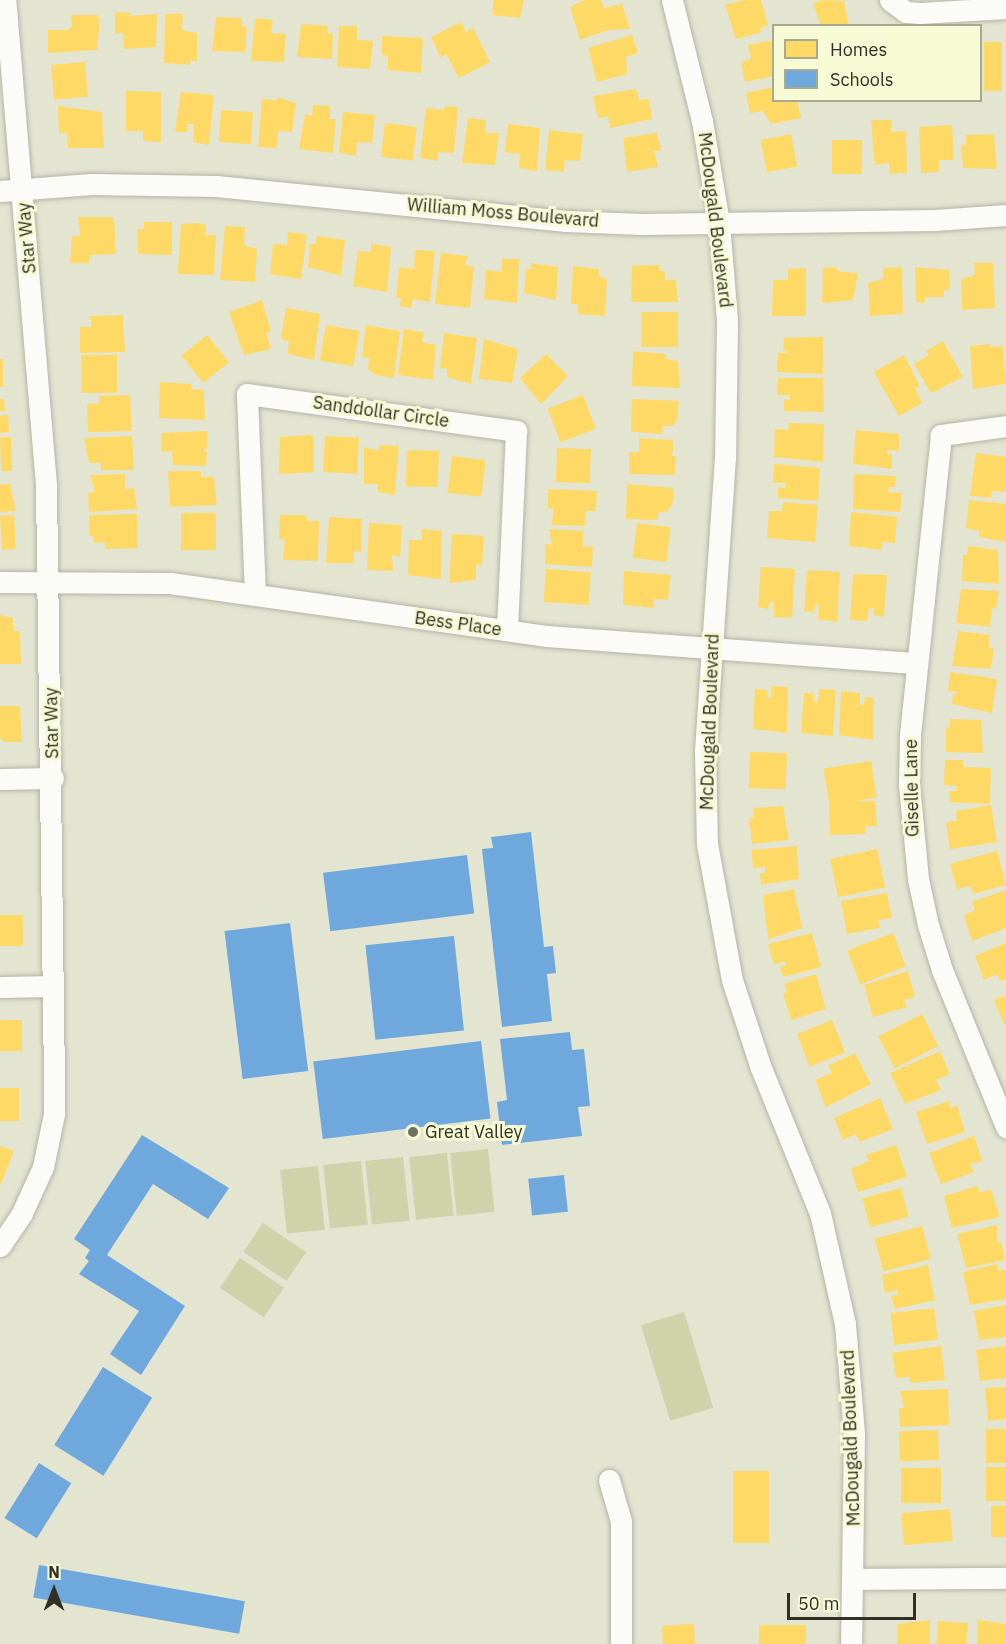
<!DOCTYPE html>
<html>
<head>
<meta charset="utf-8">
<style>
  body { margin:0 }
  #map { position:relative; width:1006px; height:1644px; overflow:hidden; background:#e3e5d1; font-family:"IBM Plex Sans",sans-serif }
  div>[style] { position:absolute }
  .green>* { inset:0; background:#cfd3aa; transform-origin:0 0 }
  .homes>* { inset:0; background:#ffd966; transform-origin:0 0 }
  .schools>* { inset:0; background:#6fa8dc; transform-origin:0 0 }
  .roads { filter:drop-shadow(0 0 2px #b4b5a6) drop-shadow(0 0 2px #b4b5a6) }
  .minor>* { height:21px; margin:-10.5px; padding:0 10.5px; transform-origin:10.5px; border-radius:10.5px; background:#fbfbf8 }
  .dots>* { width:16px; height:16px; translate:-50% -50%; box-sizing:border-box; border:3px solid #f6fbd6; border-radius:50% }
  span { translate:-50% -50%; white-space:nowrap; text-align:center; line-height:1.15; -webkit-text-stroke:6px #f6fbd6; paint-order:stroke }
  .street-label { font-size:18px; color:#303124 }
  .poi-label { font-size:18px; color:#303124 }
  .left { translate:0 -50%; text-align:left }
  .legend { position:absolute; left:772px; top:24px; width:210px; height:78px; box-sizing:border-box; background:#f6fbd6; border:2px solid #a7aa8f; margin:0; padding:8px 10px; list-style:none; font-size:18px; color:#303124 }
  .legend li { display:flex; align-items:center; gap:12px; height:30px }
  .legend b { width:30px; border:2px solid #a7aa8f }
  .north { position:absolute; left:24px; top:1560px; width:60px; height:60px; -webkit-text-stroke:4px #f6fbd6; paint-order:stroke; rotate:0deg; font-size:16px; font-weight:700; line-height:24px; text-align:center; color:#303124 }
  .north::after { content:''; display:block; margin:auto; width:21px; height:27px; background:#303124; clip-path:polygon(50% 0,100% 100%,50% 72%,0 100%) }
  .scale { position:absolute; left:787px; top:1593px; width:129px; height:27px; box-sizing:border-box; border:3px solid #303124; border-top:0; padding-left:8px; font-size:18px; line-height:21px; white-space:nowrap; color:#303124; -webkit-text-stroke:4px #f6fbd6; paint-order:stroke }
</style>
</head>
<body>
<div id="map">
  <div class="green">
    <i style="left:488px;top:1149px;width:63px;height:38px;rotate:84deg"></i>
    <i style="left:447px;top:1153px;width:63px;height:38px;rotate:84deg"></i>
    <i style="left:403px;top:1157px;width:64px;height:38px;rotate:84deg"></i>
    <i style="left:361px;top:1161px;width:64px;height:38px;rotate:84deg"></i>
    <i style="left:318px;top:1166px;width:64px;height:38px;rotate:84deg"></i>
    <i style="left:263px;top:1223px;width:52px;height:35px;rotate:34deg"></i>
    <i style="left:240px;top:1258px;width:53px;height:36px;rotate:34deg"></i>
    <i style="left:684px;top:1312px;width:100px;height:45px;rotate:73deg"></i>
  </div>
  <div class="homes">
    <i style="clip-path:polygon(494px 0,524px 0,520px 18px,492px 15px)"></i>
    <i style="clip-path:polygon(584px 0,601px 0,604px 8px,622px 4px,630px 29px,608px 30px,580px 40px,570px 7px)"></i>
    <i style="clip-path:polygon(744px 0,761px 0,768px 25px,760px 28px,762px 32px,736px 39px,725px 5px)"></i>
    <i style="clip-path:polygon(824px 0,844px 1px,849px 26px,821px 26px,813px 3px)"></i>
    <i style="clip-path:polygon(115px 12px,131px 13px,130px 16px,157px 14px,156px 47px,124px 49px,123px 33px,115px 34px)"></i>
    <i style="clip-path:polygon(165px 14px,183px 14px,182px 30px,197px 33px,197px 61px,190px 61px,190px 65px,164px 63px)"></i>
    <i style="clip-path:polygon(71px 15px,97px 15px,100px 19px,97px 50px,48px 53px,48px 30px,68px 30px,72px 26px)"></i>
    <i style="clip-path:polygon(216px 17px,242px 18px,241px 26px,247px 27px,245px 52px,212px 51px)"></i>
    <i style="clip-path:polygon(255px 18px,273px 20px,271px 33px,286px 34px,284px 62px,251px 61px)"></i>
    <i style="clip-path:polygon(461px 22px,466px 32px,473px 28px,490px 62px,459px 78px,446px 54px,441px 58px,431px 37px)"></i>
    <i style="clip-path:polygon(301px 24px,328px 26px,327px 33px,333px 34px,332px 59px,297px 57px)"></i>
    <i style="clip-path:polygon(339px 26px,357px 26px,357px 40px,373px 41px,370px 69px,337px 67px)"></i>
    <i style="clip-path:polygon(632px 35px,638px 53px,626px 57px,627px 74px,597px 82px,588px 48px)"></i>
    <i style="clip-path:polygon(382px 36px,423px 38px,421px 73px,388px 70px,388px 56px,382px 55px)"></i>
    <i style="clip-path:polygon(774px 40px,774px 76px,745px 82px,741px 62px,751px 59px,748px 45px)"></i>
    <i style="left:984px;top:42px;width:18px;height:49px"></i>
    <i style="left:85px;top:62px;width:35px;height:34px;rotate:85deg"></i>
    <i style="clip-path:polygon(774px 87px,774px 100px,797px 100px,801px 118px,771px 124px,763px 111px,750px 113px,746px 93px)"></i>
    <i style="clip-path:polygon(636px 89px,639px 100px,649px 99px,652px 119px,610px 128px,608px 116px,598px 118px,593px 96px)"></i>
    <i style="clip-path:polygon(126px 91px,161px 92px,161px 142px,143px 141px,143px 131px,126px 131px)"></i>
    <i style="clip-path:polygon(181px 92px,214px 95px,209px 145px,193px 142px,194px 124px,187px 124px,187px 132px,175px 132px)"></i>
    <i style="clip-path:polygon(277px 97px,296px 103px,292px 132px,278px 131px,277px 148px,258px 147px,262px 99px,277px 100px)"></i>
    <i style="clip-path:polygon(313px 105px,330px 106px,330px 119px,336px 119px,333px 153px,299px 149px,305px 114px,312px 116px)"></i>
    <i style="clip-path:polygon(58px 106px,102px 112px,104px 148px,68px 148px,67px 133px,59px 133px)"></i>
    <i style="clip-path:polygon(445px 106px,458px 107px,454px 153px,438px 152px,438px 161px,420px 158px,426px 108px,444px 110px)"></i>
    <i style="left:221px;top:110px;width:32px;height:32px;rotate:4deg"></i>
    <i style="clip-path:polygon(343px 112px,375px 115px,372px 143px,357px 142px,356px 156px,339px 153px)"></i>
    <i style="clip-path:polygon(468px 118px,486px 120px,485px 133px,499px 133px,495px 165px,462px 163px)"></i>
    <i style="clip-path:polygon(871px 120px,892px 120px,891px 132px,906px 131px,907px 173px,889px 174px,889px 163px,875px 165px)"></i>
    <i style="left:385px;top:123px;width:32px;height:34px;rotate:7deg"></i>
    <i style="clip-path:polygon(508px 124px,540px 128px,537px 171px,519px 168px,520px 154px,505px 152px)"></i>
    <i style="clip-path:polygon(952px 125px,954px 160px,939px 160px,939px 172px,921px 173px,919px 127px)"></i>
    <i style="clip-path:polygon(549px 130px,583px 134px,580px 161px,565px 160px,564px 172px,545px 170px)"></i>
    <i style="clip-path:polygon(657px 133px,661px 151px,654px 151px,658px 167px,627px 172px,623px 138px)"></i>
    <i style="left:791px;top:134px;width:33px;height:31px;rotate:79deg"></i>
    <i style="clip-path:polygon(994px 134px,997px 169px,963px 168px,961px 145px,966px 145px,966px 135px)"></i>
    <i style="left:832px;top:140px;width:30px;height:34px"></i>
    <i style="clip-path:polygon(78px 217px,114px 217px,116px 254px,90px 255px,89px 263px,70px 263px,72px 237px,80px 236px)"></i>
    <i style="clip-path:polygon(144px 222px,172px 222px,172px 255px,138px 254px,137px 229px,144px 229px)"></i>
    <i style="clip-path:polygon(199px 223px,206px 225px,206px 235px,216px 235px,214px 275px,178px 274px,181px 224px)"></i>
    <i style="clip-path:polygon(225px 226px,245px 227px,244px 245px,257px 249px,255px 282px,220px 280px)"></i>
    <i style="clip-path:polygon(288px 232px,307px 235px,301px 279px,270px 274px,273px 244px,287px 245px)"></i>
    <i style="clip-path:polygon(317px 236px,345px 240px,341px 276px,308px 267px,310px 244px,315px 244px)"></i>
    <i style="clip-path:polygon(371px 244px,391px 247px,387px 292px,353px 286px,358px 251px,371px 252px)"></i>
    <i style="clip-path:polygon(415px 250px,435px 251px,430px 302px,413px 299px,411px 308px,400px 306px,401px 298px,396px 298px,399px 267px,414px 269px)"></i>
    <i style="clip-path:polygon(441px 253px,468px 256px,465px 265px,474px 267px,470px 308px,435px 304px)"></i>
    <i style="clip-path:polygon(502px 259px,519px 259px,517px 303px,484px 299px,486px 270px,502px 272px)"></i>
    <i style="clip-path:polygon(531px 263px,558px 267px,556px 300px,524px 293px,526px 269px,531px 269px)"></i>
    <i style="clip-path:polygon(974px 263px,993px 263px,995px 308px,962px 310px,961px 279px,975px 275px)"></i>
    <i style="clip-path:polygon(659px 265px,660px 271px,665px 271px,665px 280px,676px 280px,678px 302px,631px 302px,632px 266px)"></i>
    <i style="clip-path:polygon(573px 266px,599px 269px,599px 277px,607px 279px,605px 316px,578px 314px,578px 304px,571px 304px)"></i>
    <i style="clip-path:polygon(834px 267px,841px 272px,858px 273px,853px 300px,822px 303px,823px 268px)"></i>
    <i style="clip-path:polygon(902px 267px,903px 314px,870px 316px,868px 283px,883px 279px,883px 268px)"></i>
    <i style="clip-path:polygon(915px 267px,949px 270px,950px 290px,944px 290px,944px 297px,925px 297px,925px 303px,916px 302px)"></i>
    <i style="clip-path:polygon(806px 268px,806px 316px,772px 316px,773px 280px,788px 280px,788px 269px)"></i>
    <i style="clip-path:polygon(262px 300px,271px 332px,266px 333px,271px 349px,244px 355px,229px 312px)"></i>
    <i style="clip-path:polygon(286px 308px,320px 314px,314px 360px,288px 354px,289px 341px,281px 339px)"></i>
    <i style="left:641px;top:312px;width:37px;height:35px"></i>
    <i style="clip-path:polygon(123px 315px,125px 352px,80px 353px,80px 327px,92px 327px,90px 316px)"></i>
    <i style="left:326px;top:325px;width:34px;height:36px;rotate:10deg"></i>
    <i style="clip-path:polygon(366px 325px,400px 331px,394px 378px,375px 375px,368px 369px,369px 358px,362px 357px)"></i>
    <i style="clip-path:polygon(404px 329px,424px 332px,422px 342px,436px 345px,433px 380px,398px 375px)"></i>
    <i style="clip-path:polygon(444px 333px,477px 338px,471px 384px,447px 377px,447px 369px,440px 368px)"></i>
    <i style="left:207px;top:335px;width:35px;height:33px;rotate:51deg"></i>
    <i style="clip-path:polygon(823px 337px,823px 374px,777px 372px,778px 353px,789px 353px,783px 350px,784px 338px)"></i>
    <i style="clip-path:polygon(484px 339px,518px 349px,512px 383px,479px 379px)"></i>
    <i style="clip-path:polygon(943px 341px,963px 377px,931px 393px,914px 364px,929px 355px,926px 351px)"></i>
    <i style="clip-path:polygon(990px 344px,990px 347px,1003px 346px,1006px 384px,973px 389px,970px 346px)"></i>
    <i style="clip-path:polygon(633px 351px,666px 354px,665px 359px,678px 361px,680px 388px,632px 386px)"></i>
    <i style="clip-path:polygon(546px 354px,568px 376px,541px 404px,520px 378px)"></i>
    <i style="left:81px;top:355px;width:36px;height:38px"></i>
    <i style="clip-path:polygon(904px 355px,920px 387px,915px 388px,922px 403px,899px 416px,874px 372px)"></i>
    <i style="left:0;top:359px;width:3px;height:28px"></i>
    <i style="clip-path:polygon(778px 378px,823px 378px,824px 412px,784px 411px,784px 399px,790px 400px,790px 395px,777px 395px)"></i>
    <i style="clip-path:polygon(160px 382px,191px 384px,191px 389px,204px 390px,205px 420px,159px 418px)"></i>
    <i style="clip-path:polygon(130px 395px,132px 431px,88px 432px,87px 404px,99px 403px,99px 396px)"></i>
    <i style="left:583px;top:395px;width:36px;height:38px;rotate:69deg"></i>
    <i style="clip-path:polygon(0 399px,4px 399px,5px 411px,0 411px)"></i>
    <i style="clip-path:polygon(632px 399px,679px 401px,677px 420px,673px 426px,663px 426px,662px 434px,631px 432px)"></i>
    <i style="clip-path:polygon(8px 414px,9px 432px,0 433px,0 416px)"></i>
    <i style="clip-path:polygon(789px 423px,824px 424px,823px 462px,774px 457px,775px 429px,788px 430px)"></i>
    <i style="clip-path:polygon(856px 430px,899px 434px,899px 451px,887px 450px,887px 454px,892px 454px,892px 469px,853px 464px)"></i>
    <i style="clip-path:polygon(208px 431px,207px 449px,203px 449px,207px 452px,206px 466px,173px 465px,172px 451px,161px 452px,161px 433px)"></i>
    <i style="clip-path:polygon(309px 435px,314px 437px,314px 472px,279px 474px,280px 437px)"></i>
    <i style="clip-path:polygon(132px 436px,134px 470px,101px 470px,101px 463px,89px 463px,84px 438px)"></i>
    <i style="left:325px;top:436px;width:34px;height:36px;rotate:3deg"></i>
    <i style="left:11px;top:437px;width:34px;height:11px;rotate:88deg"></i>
    <i style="clip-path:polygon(639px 438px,673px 440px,673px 453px,669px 456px,676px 456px,675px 475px,629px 474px,629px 452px,639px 452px)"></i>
    <i style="clip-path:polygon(379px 445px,399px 446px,395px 495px,378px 492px,378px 484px,364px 484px,364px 447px,379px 451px)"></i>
    <i style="left:557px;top:448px;width:34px;height:34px;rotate:2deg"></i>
    <i style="left:407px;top:450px;width:32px;height:36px;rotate:2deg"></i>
    <i style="clip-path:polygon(976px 453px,1006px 457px,1006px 492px,992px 491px,991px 498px,970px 496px)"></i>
    <i style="left:452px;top:456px;width:34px;height:37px;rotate:7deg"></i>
    <i style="clip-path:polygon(774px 464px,820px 468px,818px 501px,778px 498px,778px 487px,785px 488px,786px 483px,773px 483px)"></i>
    <i style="clip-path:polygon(168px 471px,201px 471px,201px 477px,214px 477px,217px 505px,170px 507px)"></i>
    <i style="clip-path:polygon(125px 474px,125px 489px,134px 488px,137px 509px,89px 512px,88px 493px,95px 492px,90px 475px)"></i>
    <i style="clip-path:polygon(854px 474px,896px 476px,895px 487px,889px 487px,888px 492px,902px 493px,900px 512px,853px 509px)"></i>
    <i style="clip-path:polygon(0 484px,10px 484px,16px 511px,0 512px)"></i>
    <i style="clip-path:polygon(627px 484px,674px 488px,673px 502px,668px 511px,658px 513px,658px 520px,626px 519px)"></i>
    <i style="clip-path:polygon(548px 489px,597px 491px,596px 511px,586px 511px,585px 526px,551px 525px,554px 508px,548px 509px)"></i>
    <i style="clip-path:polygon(969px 500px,1006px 504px,1006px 542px,979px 537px,979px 531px,966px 528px)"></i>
    <i style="clip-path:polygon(783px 502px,818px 505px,815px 542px,767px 538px,769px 511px,782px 511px)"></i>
    <i style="clip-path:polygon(851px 512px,897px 517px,895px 543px,882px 542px,882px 550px,849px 546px)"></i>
    <i style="left:181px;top:513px;width:35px;height:37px"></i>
    <i style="clip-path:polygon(137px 514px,138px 548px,106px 549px,105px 542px,94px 543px,94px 536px,89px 536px,89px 515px)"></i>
    <i style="left:14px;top:515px;width:34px;height:14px;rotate:87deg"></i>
    <i style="clip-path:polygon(280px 515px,306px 515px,307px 521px,319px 521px,318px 561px,283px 560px,285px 540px,279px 539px)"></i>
    <i style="clip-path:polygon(329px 517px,362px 519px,361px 552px,354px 551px,354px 563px,326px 563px)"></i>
    <i style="clip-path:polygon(369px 523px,402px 525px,400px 557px,392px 555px,393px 571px,367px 570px)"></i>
    <i style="left:637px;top:523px;width:34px;height:35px;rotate:7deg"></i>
    <i style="clip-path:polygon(422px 529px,442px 531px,441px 579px,408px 575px,409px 540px,422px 540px)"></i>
    <i style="clip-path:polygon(549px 529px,583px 531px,583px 547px,593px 546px,592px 567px,545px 564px,545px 544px,552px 545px)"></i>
    <i style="clip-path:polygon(452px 534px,484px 536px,482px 566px,476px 565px,476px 580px,449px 583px)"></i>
    <i style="clip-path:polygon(968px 546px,998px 550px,999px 584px,962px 581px,963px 555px,967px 555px)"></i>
    <i style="clip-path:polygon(761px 567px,795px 569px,792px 618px,774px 617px,774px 602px,770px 602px,769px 609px,758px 607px)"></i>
    <i style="left:546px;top:569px;width:45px;height:33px;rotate:4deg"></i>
    <i style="clip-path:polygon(807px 570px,840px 572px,837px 622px,818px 619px,819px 605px,815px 605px,814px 613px,804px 611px)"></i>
    <i style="clip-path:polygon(624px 571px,671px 575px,668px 600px,654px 599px,654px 608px,623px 605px)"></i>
    <i style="clip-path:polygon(853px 574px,887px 575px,884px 617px,873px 615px,874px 608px,869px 608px,867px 621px,850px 620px)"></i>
    <i style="clip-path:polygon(961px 589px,999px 591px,996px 609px,992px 608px,990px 627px,956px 623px)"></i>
    <i style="clip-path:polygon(0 615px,13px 618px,13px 631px,20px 631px,21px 664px,0 664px)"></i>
    <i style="clip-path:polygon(958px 631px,990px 635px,989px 648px,994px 648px,991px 669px,952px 666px)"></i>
    <i style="clip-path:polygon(950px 672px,997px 679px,992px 713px,952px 704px,953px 695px,959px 692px,948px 691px)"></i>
    <i style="clip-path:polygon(772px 686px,788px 687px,787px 733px,753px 729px,755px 689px,768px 690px,767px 697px,771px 698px)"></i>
    <i style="clip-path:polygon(819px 689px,836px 690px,833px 736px,801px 733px,804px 693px,814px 693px,813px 701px,818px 702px)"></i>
    <i style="clip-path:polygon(841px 691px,860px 693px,860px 704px,864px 706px,865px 697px,874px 698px,873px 740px,839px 735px)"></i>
    <i style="clip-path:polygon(0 706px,20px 706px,22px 742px,4px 742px,0 738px)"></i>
    <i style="clip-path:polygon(950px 719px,981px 720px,983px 753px,946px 752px,946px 728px,950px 727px)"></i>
    <i style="left:750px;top:752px;width:37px;height:36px;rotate:2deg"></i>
    <i style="clip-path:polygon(945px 760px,963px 760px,963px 767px,991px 768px,990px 804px,949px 802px,950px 791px,956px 791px,957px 786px,944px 785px)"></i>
    <i style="left:871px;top:761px;width:37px;height:48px;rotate:81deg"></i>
    <i style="clip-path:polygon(829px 801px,875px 801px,877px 826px,865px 826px,866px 834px,830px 835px)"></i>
    <i style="clip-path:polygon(991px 805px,997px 842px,950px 849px,946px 823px,957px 820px,956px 811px)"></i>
    <i style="clip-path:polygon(783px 806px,789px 840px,752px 844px,749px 818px,753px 818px,753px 808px)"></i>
    <i style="clip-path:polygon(797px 846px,799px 879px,761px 885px,760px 873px,765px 873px,765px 867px,753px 868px,751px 850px)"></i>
    <i style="left:877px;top:849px;width:39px;height:48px;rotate:78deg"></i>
    <i style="clip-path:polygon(997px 851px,1006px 885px,973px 894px,970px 886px,957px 889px,950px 864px)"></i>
    <i style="clip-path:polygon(794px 889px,802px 928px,768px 939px,763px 895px)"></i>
    <i style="clip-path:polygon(1006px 890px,1006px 928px,972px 941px,964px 915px,975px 910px,972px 902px)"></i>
    <i style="clip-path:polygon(887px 893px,892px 918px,878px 920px,880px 928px,847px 934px,841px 901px)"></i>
    <i style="left:0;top:915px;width:23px;height:31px"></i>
    <i style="clip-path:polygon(812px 933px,821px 967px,783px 977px,780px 967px,786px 965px,785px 961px,774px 965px,768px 944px)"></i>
    <i style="left:893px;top:933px;width:36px;height:49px;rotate:69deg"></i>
    <i style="clip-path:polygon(1006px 943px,1006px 979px,1000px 981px,997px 974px,984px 980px,975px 956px)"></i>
    <i style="clip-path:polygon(908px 971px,915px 997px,904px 1000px,907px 1007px,873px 1017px,864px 985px)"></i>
    <i style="clip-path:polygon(816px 974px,826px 1009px,791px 1020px,783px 994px,787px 992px,784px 984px)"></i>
    <i style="clip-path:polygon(1006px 995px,1006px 1023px,1004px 1024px,994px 1000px)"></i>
    <i style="left:922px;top:1014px;width:36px;height:49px;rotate:63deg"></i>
    <i style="left:0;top:1020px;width:22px;height:31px"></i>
    <i style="left:832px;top:1020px;width:35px;height:38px;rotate:68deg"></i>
    <i style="clip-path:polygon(940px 1051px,950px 1074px,936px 1080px,941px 1090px,905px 1104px,890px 1073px)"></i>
    <i style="clip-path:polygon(855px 1053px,871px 1084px,826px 1107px,815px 1080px,832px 1073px,828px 1066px)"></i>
    <i style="left:0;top:1088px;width:19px;height:33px"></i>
    <i style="clip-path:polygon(880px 1098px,893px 1129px,859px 1142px,856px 1134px,843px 1140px,834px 1118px)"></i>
    <i style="clip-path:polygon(949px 1101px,950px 1108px,957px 1105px,965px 1132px,927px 1144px,916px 1112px)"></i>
    <i style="clip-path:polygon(974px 1136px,982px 1161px,970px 1164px,974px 1172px,941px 1184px,929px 1153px)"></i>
    <i style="clip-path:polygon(896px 1145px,907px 1177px,858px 1192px,851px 1169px,869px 1161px,866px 1155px)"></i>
    <i style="clip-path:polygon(0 1146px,14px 1151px,0 1186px)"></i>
    <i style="clip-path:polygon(977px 1186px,979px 1192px,991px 1190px,1000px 1217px,952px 1228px,944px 1196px)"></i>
    <i style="left:901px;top:1188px;width:30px;height:40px;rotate:75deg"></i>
    <i style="clip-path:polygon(997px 1225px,997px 1243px,1001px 1242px,1005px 1260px,966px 1268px,957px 1234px)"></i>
    <i style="left:922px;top:1226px;width:34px;height:49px;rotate:75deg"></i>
    <i style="clip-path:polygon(997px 1264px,998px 1271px,1006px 1269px,1006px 1299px,970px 1305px,963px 1272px)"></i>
    <i style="clip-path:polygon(928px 1265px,935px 1300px,895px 1309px,891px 1296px,898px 1295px,897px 1290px,885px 1293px,882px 1275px)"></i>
    <i style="clip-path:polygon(1006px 1305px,1006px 1337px,979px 1340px,974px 1311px)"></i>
    <i style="left:934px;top:1308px;width:32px;height:44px;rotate:83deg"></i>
    <i style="clip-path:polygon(941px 1346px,945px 1380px,911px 1383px,909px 1377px,896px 1378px,892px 1353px)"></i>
    <i style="clip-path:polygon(1006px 1346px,1006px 1378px,980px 1381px,976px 1350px)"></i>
    <i style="clip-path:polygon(1006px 1387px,1006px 1419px,988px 1421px,985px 1388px)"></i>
    <i style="clip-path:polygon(948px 1389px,949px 1425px,900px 1427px,899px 1408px,904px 1408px,900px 1391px)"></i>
    <i style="left:986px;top:1429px;width:20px;height:34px"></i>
    <i style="left:938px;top:1430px;width:30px;height:39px;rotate:88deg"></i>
    <i style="left:986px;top:1467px;width:20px;height:34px"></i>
    <i style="left:941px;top:1468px;width:35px;height:40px;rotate:90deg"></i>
    <i style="left:733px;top:1471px;width:36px;height:72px"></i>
    <i style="left:991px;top:1506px;width:15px;height:31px"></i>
    <i style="left:950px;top:1509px;width:32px;height:49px;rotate:85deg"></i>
    <i style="clip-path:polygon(930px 1620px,930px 1644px,897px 1644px,897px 1624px)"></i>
    <i style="clip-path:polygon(977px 1620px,1006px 1624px,1006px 1644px,977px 1644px)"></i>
    <i style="left:938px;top:1621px;width:30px;height:23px;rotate:4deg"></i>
    <i style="left:694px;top:1624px;width:20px;height:32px;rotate:87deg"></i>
    <i style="left:759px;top:1625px;width:47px;height:19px"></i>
  </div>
  <div class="schools">
    <i style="clip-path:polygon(531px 832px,544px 947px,553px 946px,556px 973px,547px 974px,552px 1021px,502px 1027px,482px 849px,493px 848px,491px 837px)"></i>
    <i style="left:467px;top:855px;width:59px;height:145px;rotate:83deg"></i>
    <i style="left:290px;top:923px;width:149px;height:66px;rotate:83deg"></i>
    <i style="left:454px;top:936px;width:95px;height:89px;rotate:84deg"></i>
    <i style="clip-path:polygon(570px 1032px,572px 1050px,584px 1049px,590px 1106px,578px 1107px,582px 1136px,502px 1145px,497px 1102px,507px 1100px,500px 1039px)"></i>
    <i style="left:481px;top:1041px;width:78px;height:169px;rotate:83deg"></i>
    <i style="clip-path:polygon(142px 1135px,229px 1188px,208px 1219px,153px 1184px,107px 1255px,185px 1306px,141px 1375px,110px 1354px,139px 1311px,79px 1274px,89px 1261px,85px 1258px,90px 1250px,74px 1239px)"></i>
    <i style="left:564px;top:1175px;width:37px;height:36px;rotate:84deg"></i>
    <i style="left:103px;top:1367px;width:58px;height:92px;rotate:32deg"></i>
    <i style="left:39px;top:1463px;width:38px;height:65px;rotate:32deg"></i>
    <i style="left:39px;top:1565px;width:209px;height:33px;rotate:10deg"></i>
  </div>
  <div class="roads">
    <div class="minor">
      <i style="left:672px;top:0;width:125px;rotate:76.1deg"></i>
      <i style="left:702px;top:121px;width:103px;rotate:80.5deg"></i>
      <i style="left:719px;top:223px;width:98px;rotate:85.3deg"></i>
      <i style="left:727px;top:321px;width:136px;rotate:90.8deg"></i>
      <i style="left:725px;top:457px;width:295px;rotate:93.9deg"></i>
      <i style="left:705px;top:751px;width:93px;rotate:88.8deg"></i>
      <i style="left:707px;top:844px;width:138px;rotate:79.6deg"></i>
      <i style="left:732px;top:980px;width:93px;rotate:71.8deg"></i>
      <i style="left:761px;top:1068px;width:157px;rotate:67.9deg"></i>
      <i style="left:820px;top:1213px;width:114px;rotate:77.3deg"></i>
      <i style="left:845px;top:1324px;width:110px;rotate:85.3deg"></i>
      <i style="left:854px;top:1434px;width:210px;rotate:90.8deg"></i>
      <i style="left:890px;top:0;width:20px;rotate:37deg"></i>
      <i style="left:906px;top:12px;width:14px;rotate:4deg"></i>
      <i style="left:920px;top:13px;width:86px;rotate:-3.3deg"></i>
      <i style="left:0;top:191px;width:91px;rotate:-4.4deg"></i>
      <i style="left:91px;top:184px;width:125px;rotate:0.9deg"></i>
      <i style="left:216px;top:186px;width:352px;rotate:5.7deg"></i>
      <i style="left:566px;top:221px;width:76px;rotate:2.3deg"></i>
      <i style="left:642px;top:224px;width:293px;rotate:-0.8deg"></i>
      <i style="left:935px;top:220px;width:71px;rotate:-4deg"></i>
      <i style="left:1006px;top:426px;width:66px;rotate:172.1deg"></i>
      <i style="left:941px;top:435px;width:304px;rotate:95.9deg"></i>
      <i style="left:910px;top:737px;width:48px;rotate:91.2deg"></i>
      <i style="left:909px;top:785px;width:94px;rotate:84.5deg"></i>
      <i style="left:918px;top:879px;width:47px;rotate:77.7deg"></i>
      <i style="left:928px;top:925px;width:47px;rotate:72.7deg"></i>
      <i style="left:942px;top:970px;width:170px;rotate:67.8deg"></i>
      <i style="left:0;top:582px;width:170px;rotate:0.3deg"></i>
      <i style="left:170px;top:583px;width:381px;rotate:8deg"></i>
      <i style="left:547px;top:636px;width:371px;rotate:4.2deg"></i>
      <i style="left:255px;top:595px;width:201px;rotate:-92.3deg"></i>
      <i style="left:247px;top:394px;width:272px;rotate:7.8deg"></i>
      <i style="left:516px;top:431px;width:199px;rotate:92.6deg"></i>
      <i style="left:0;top:779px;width:53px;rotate:-1.1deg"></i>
      <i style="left:0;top:987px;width:53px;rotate:-1.1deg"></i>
      <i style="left:0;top:1246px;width:40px;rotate:-56deg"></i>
      <i style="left:22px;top:1213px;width:51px;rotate:-65.5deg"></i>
      <i style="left:43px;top:1167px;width:54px;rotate:-78.3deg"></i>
      <i style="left:54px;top:1114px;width:33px;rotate:-90deg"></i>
      <i style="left:54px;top:1081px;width:596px;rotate:-90.77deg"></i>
      <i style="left:46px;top:485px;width:487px;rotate:-94.8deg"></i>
      <i style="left:609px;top:1480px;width:43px;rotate:73.7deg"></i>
      <i style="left:621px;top:1521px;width:123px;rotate:90deg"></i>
      <i style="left:854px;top:1579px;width:152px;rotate:-0.4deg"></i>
    </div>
  </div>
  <div class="dots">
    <i style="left:413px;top:1132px;background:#6f7061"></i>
  </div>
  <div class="street-label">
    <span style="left:503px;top:213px;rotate:5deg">William Moss Boulevard</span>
    <span style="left:715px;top:220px;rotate:83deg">McDougald Boulevard</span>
    <span style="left:27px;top:238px;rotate:-95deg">Star Way</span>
    <span style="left:381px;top:412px;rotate:8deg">Sanddollar Circle</span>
    <span style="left:458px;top:624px;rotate:8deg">Bess Place</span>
    <span style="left:710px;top:722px;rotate:-88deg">McDougald Boulevard</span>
    <span style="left:52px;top:723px;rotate:-91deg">Star Way</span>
    <span style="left:912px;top:788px;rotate:-91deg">Giselle Lane</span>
    <span style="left:851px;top:1438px;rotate:-92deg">McDougald Boulevard</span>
  </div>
  <div class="poi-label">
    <span class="left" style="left:425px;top:1132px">Great Valley</span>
  </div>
  <ul class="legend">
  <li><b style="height:16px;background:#ffd966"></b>Homes</li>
  <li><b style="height:16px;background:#6fa8dc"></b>Schools</li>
  </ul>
  <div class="north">N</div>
  <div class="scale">50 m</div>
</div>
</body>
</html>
